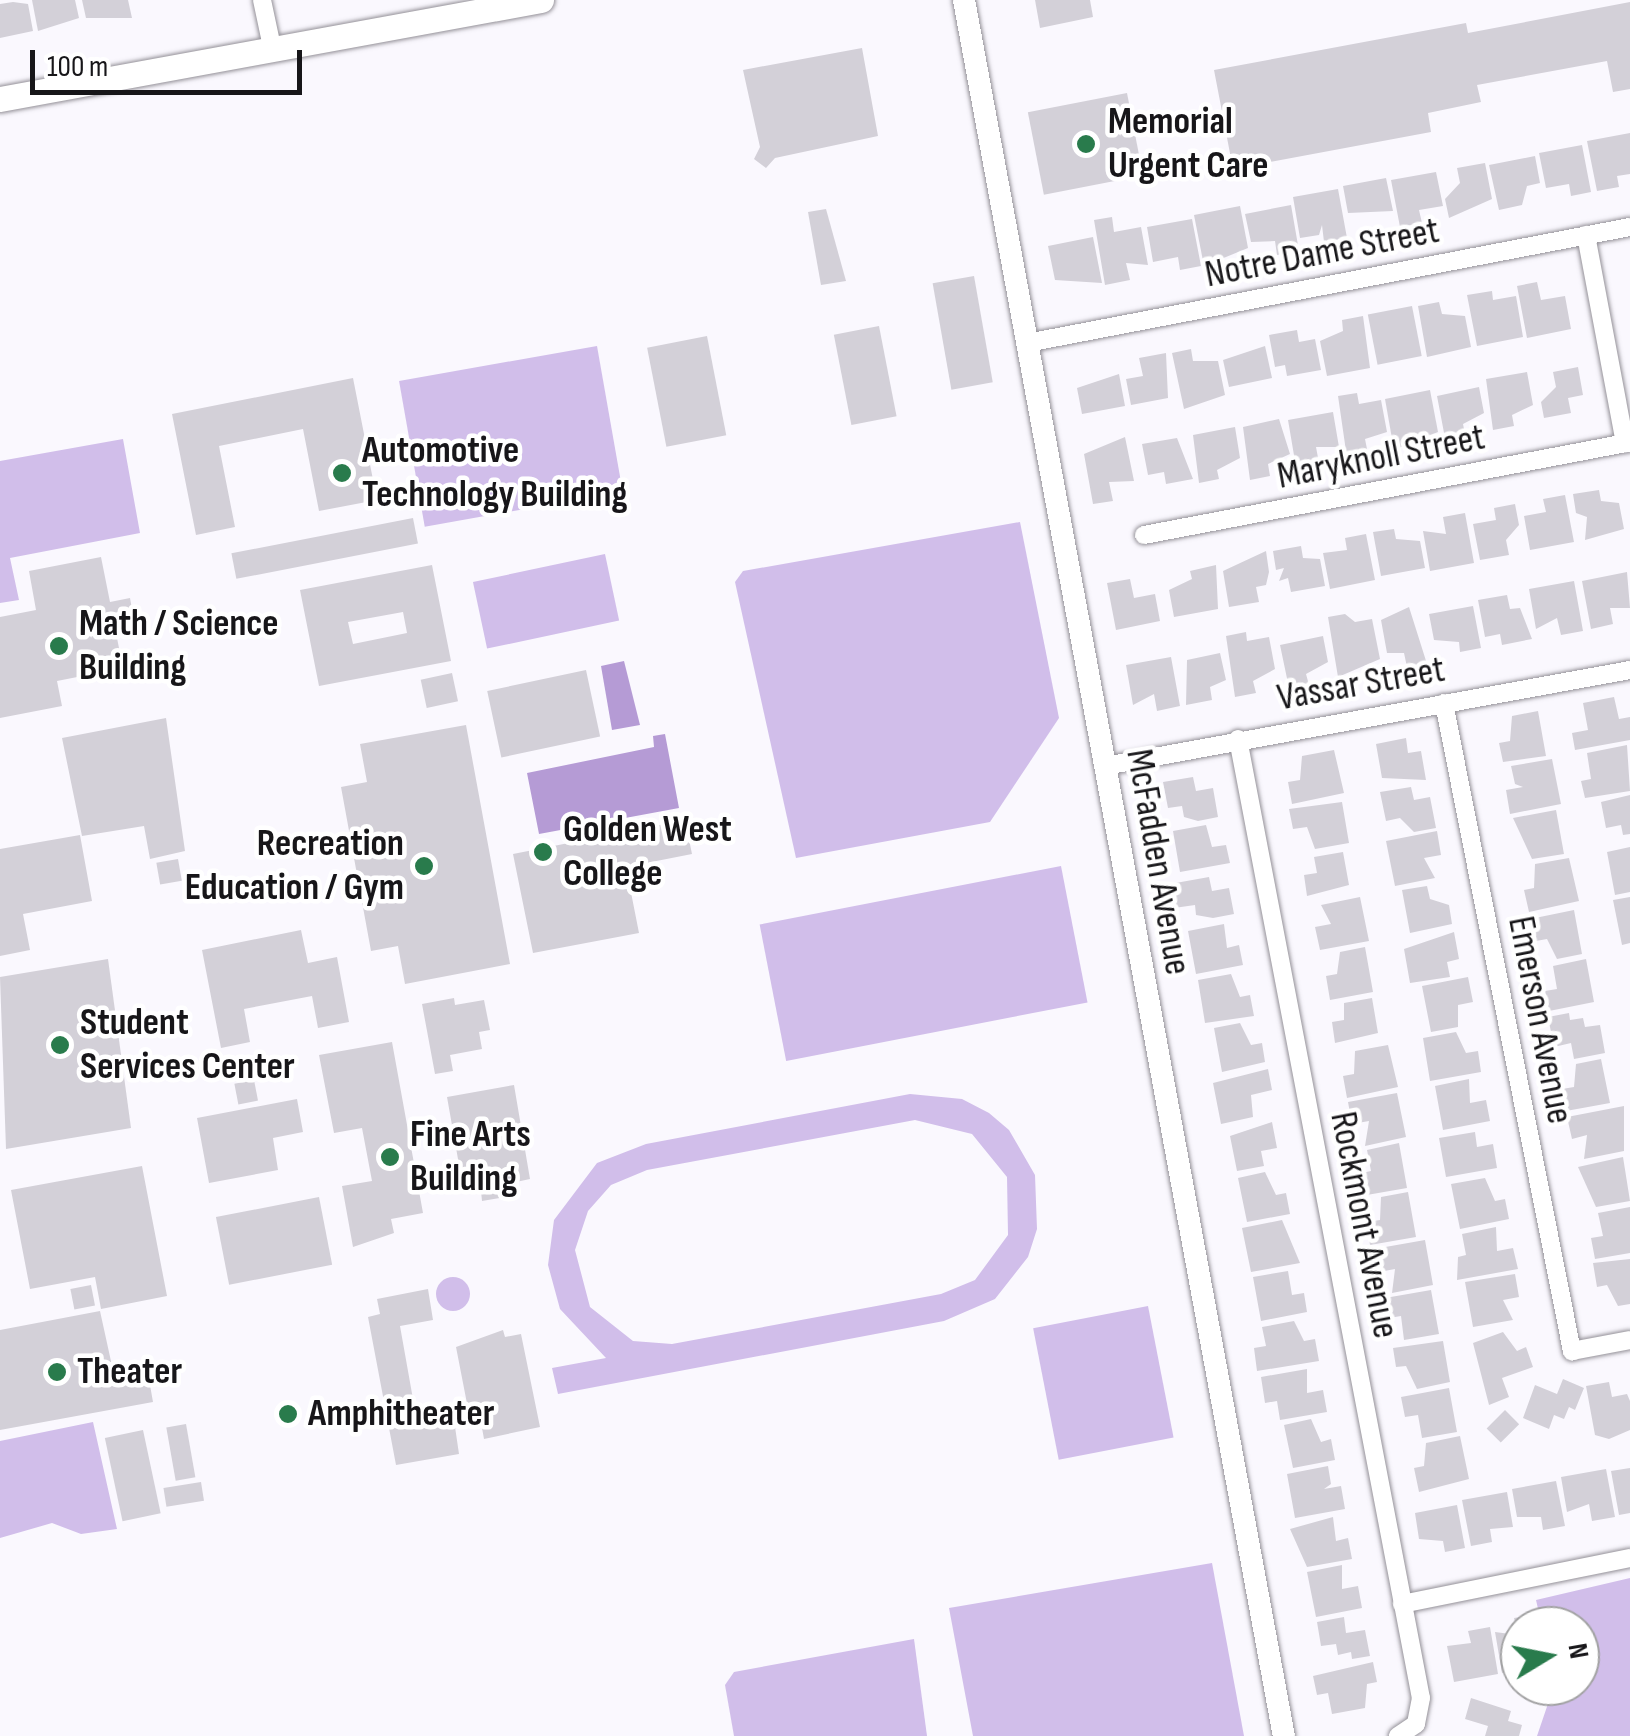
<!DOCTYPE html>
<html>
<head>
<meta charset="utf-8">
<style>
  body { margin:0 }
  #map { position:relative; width:1630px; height:1736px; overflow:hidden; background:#faf8fe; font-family:"Sofia Sans Condensed",sans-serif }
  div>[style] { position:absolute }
  .green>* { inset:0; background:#d1beea; transform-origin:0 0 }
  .round { border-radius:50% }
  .water>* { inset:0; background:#b59bd5 }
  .building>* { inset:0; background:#d3d0d8; transform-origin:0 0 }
  .roads { filter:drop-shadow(0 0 2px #949198) drop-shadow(0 0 2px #949198) }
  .minor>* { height:18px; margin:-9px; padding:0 9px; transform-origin:9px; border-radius:9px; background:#fff }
  .tertiary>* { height:22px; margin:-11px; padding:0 11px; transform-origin:11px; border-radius:11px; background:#fff }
  .secondary>* { height:25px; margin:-12.5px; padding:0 12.5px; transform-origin:12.5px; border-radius:12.5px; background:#fff }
  .dots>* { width:28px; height:28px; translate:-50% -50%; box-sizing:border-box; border:5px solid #fff; border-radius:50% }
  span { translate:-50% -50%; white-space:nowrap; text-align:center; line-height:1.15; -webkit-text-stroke:9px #fff; paint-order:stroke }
  .poi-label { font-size:38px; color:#171619; font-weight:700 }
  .left { translate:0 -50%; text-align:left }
  .right { translate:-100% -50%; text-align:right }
  .street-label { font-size:38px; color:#171619 }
  .north { position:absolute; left:1500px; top:1606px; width:100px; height:100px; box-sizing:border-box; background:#fff; border:2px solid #a2a2a3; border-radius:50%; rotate:80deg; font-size:28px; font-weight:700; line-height:40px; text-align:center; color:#171619 }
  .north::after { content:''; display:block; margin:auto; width:35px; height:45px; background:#297b4c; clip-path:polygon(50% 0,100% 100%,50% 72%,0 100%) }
  .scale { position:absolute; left:30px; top:50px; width:272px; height:45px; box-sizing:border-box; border:5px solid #171619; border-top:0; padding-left:12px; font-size:30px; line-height:35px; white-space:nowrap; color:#171619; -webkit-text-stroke:8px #fff; paint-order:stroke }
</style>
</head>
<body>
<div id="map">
  <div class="green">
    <i style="left:597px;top:346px;width:148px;height:201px;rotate:80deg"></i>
    <i style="clip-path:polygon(123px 439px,140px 533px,10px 558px,19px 600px,0 603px,0 461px)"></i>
    <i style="clip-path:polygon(1020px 522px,1059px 718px,990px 822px,796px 858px,735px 582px,743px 571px)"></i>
    <i style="left:605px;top:554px;width:68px;height:135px;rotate:78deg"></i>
    <i style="left:1061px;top:866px;width:139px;height:307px;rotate:79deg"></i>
    <i style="clip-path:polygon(evenodd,910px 1094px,962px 1099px,989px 1113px,1009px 1130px,1035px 1175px,1037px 1229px,1028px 1257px,995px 1299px,944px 1321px,558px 1394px,552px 1368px,606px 1358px,560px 1309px,548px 1265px,554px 1220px,597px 1163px,646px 1144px,910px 1094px,915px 1120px,972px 1134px,1007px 1177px,1008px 1235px,975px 1280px,941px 1294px,672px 1344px,633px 1341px,590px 1307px,575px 1250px,588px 1211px,611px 1185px,647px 1170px,915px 1120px)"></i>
    <i class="round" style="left:436px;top:1277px;width:34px;height:34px"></i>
    <i style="left:1148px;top:1306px;width:134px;height:117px;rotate:79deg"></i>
    <i style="clip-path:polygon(93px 1422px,117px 1529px,81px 1534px,52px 1523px,0 1538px,0 1441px)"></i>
    <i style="clip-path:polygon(1212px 1563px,1244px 1736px,973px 1736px,949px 1608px)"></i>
    <i style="clip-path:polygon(1630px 1578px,1630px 1736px,1537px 1736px,1554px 1686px,1580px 1686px,1580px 1626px,1542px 1626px,1536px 1600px)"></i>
    <i style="clip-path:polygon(914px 1639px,927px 1736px,734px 1736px,725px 1685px,734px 1672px)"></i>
  </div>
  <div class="water">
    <i style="clip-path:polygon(624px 661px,640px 725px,612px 730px,601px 666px)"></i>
    <i style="clip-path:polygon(665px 734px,679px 808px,539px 834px,527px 773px,654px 747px,653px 736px)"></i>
  </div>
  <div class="building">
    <i style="clip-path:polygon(32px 0,75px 0,79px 18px,38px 31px)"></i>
    <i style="clip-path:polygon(82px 0,128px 0,132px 18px,86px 18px)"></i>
    <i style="clip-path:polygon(1035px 0,1090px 0,1093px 17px,1040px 28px)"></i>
    <i style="clip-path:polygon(13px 2px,28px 4px,33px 31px,0 38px,0 4px)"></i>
    <i style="clip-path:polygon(1630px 2px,1630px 89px,1613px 92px,1607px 61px,1477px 85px,1481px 102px,1428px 113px,1431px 132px,1233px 169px,1214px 70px,1466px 23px,1468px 33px)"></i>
    <i style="clip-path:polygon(862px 48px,878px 136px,775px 158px,766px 168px,754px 159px,760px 147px,743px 70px)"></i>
    <i style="left:1127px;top:93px;width:84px;height:101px;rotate:79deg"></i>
    <i style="clip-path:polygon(1630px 133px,1630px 174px,1617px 176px,1619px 187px,1597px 191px,1587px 141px)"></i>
    <i style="clip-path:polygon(1582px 145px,1591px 192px,1571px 196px,1569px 184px,1546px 188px,1539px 153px)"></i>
    <i style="clip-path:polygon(1535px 156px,1540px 183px,1527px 186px,1522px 205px,1499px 210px,1489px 165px)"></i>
    <i style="clip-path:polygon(1485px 163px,1492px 199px,1449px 218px,1445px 199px,1460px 183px,1457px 168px)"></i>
    <i style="clip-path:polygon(1436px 172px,1443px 206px,1419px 210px,1422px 223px,1400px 227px,1391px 180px)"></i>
    <i style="clip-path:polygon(1386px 178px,1393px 211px,1348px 213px,1343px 186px)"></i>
    <i style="clip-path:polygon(1338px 189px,1347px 238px,1324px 242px,1322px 225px,1319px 235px,1300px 238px,1293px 197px)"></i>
    <i style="clip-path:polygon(1291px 205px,1299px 251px,1277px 255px,1275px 241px,1251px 242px,1245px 214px)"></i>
    <i style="clip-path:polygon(1240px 206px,1248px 248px,1204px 266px,1194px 215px)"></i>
    <i style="clip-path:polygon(826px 209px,846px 281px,821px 285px,808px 212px)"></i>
    <i style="clip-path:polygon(1112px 217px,1114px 232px,1141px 227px,1148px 265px,1126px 263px,1130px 280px,1105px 285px,1094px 220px)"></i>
    <i style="clip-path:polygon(1192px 219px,1201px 266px,1180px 270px,1178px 257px,1153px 262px,1147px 227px)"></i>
    <i style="clip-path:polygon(1093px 237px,1102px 283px,1055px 280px,1048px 246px)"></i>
    <i style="left:974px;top:276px;width:108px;height:42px;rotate:80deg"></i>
    <i style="clip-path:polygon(1537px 282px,1541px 300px,1565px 296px,1571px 329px,1527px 338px,1517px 286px)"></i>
    <i style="clip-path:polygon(1492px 291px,1493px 300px,1516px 296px,1523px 337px,1477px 346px,1467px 295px)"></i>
    <i style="clip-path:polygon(1439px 302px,1442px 314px,1465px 316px,1471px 347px,1427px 357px,1418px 306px)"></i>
    <i style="left:1412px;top:306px;width:51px;height:45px;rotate:79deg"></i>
    <i style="clip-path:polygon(1363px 316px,1370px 368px,1327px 376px,1320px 341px,1343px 331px,1342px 320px)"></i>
    <i style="left:879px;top:326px;width:92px;height:46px;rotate:79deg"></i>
    <i style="clip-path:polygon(1297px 330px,1299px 342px,1315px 339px,1321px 370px,1287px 376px,1285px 365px,1275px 367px,1269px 335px)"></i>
    <i style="left:707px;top:336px;width:101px;height:61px;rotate:79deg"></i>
    <i style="clip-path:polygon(1265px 346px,1272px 378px,1229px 387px,1223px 360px)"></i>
    <i style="clip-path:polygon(1191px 349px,1193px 361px,1218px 361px,1225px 395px,1184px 409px,1172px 353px)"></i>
    <i style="clip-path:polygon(1166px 353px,1168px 398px,1131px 405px,1126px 379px,1143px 376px,1139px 358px)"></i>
    <i style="clip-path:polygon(1578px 367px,1583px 395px,1568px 398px,1571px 413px,1544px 418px,1541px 402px,1556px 387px,1553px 372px)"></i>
    <i style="clip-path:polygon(1527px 372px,1533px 405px,1512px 415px,1514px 426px,1493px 430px,1486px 379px)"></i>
    <i style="clip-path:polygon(1119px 374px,1125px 406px,1082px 414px,1077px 388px)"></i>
    <i style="clip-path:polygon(353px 378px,377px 500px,319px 511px,303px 429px,219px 446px,235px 527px,196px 535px,172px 414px)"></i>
    <i style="clip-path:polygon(1479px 387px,1484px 413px,1463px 424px,1465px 434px,1445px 438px,1437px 396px)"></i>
    <i style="clip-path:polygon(1430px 390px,1438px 432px,1394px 450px,1385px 399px)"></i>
    <i style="clip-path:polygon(1357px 393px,1359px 404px,1381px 400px,1387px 432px,1365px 439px,1368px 454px,1347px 458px,1338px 396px)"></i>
    <i style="clip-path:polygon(1333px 412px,1339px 447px,1316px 447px,1319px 463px,1296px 467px,1288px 420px)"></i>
    <i style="clip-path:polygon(1279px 419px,1290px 454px,1268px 464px,1270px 476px,1250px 480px,1243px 427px)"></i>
    <i style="clip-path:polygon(1235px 427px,1240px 458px,1217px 470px,1219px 479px,1199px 483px,1193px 435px)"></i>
    <i style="clip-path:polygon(1125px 437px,1134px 481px,1109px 482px,1113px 501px,1093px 504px,1084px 454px)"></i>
    <i style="clip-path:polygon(1177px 438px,1193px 479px,1166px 484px,1164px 472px,1148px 475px,1142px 444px)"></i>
    <i style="clip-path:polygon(1599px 490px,1601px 501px,1619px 503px,1624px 529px,1585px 540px,1587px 517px,1576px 513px,1573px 494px)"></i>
    <i style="clip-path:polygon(1565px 495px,1574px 542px,1530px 550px,1524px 516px,1546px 512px,1543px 499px)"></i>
    <i style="clip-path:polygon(1515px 504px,1519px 525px,1506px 540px,1509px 555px,1480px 560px,1473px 524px,1496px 520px,1494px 508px)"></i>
    <i style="clip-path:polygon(1465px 513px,1474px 563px,1430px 571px,1423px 531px,1446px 534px,1443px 517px)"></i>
    <i style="left:413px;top:518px;width:26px;height:185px;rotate:79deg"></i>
    <i style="clip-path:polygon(1394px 529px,1396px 539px,1420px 541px,1425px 568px,1381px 576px,1373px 532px)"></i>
    <i style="clip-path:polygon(1366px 534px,1375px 580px,1330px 589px,1323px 553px,1347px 550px,1345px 538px)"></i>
    <i style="clip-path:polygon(1301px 546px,1303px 558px,1320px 559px,1325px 586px,1291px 592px,1288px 578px,1279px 581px,1284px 568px,1276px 570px,1273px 551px)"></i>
    <i style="clip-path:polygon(1266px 551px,1269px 572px,1266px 585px,1256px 587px,1259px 602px,1229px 607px,1223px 571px)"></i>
    <i style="clip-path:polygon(101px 557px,110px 602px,130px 598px,134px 620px,114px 623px,123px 668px,57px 681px,62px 706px,0 718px,0 617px,36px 610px,29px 571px)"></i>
    <i style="clip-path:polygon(evenodd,432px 565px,451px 661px,319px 686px,300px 590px,432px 565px,403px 612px,407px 633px,353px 644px,348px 622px,403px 612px)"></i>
    <i style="clip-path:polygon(1216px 565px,1218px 609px,1174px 617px,1169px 590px,1192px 579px,1190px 571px)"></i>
    <i style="clip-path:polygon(1627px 572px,1630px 608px,1610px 608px,1613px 624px,1591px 629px,1582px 581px)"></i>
    <i style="clip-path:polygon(1130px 579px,1134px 598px,1155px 594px,1160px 621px,1116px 630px,1107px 583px)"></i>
    <i style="clip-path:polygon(1574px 581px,1583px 631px,1561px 635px,1557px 618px,1536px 629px,1529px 589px)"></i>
    <i style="clip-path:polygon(1507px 595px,1510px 609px,1520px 608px,1532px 639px,1502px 645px,1500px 634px,1485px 637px,1478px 600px)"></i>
    <i style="clip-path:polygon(1473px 606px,1481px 648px,1460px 652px,1459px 642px,1434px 640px,1429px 614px)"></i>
    <i style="clip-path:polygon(1409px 607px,1427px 664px,1407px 667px,1404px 653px,1387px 653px,1381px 620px)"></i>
    <i style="clip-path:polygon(1345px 614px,1355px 622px,1372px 619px,1380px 659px,1338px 677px,1328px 617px)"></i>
    <i style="clip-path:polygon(1246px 632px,1247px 641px,1269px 637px,1275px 669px,1253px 681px,1256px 693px,1235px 697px,1226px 636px)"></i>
    <i style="clip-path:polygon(1323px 636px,1328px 662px,1306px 674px,1309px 685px,1289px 688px,1280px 645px)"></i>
    <i style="clip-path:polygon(1220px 653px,1226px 680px,1210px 687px,1212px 700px,1186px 705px,1187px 660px)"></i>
    <i style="clip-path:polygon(1171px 657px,1180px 706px,1157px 711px,1154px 694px,1133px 705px,1126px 665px)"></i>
    <i style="left:586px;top:670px;width:68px;height:101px;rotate:78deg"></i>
    <i style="left:452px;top:673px;width:29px;height:32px;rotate:78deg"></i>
    <i style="clip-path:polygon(1614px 697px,1619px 719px,1630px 717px,1630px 740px,1575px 750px,1572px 733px,1588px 730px,1583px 703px)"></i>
    <i style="clip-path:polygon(1538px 711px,1546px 756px,1503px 762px,1499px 743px,1510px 741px,1512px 716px)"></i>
    <i style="clip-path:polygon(166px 718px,185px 851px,150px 859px,144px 826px,82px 836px,62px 738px)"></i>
    <i style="clip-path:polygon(466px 725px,510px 964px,405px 984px,398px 946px,371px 951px,341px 787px,367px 782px,360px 744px)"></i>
    <i style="clip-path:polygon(1406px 738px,1408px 753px,1421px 751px,1426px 780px,1382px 778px,1376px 744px)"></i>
    <i style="clip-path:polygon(1627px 745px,1630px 791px,1585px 798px,1581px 781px,1591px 779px,1587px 753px)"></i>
    <i style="clip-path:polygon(1334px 750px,1344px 793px,1292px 804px,1288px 782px,1300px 780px,1302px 756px)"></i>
    <i style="clip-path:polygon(1552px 759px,1561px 804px,1510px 814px,1506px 790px,1523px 787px,1515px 784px,1511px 766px)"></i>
    <i style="clip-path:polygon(1193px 777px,1196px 791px,1213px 788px,1218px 817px,1198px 821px,1184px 817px,1182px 806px,1168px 808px,1163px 782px)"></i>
    <i style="clip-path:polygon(1411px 787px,1414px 800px,1430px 797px,1436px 828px,1414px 832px,1400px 818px,1386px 821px,1380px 792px)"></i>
    <i style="clip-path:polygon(1630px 795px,1630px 834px,1623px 835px,1621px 825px,1606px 828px,1601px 802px)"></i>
    <i style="clip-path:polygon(1342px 802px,1349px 843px,1315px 849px,1307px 827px,1293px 829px,1289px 809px)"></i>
    <i style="clip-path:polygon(1556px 810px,1564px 854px,1532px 859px,1513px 818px)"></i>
    <i style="clip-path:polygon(685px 820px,692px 854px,626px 867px,639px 933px,533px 953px,513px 854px)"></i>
    <i style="clip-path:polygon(1206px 825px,1212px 847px,1226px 845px,1230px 863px,1180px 872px,1173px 831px)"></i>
    <i style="clip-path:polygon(1437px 831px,1441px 855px,1424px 858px,1435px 878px,1395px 886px,1386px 841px)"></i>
    <i style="clip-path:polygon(80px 835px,92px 901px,23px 914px,30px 950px,0 956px,0 849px)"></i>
    <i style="clip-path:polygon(1630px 847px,1630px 892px,1615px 895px,1607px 852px)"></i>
    <i style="clip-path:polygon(1343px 852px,1349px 885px,1307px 896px,1304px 875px,1317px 873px,1314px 857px)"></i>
    <i style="clip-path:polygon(1569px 858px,1579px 901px,1529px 912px,1524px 890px,1534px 888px,1535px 864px)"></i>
    <i style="left:178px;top:859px;width:22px;height:22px;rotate:80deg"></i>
    <i style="clip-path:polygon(1209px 877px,1212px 891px,1229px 888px,1234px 914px,1213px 918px,1196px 915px,1195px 905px,1174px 908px,1170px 884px)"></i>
    <i style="clip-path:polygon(1427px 886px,1430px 899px,1449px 905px,1452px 924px,1410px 933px,1402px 890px)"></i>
    <i style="clip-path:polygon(1360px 897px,1369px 941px,1320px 950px,1315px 927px,1331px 924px,1321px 905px)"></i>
    <i style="clip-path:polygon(1630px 897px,1630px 943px,1622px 945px,1613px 900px)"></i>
    <i style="clip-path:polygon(1574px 910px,1582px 954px,1557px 959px,1547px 939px,1536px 941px,1535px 918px)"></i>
    <i style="clip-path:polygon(1224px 924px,1227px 948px,1239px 945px,1243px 965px,1196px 974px,1188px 931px)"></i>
    <i style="clip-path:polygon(301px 930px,308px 963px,337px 957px,349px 1022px,318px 1028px,312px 996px,244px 1009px,250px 1042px,221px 1048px,202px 950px)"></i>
    <i style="clip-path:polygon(1454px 932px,1459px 959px,1447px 962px,1450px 977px,1410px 983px,1404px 949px)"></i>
    <i style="clip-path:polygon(1365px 947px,1373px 992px,1330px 1000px,1326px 976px,1337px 974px,1340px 952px)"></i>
    <i style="clip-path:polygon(108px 959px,131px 1128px,6px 1149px,0 977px)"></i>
    <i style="clip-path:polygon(1586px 959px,1594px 1002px,1549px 1011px,1545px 991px,1557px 989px,1553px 966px)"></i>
    <i style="clip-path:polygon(1231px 974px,1240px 997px,1250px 995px,1254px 1016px,1205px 1023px,1198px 980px)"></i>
    <i style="clip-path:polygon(1468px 977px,1473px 1002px,1458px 1005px,1458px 1027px,1431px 1032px,1422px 986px)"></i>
    <i style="clip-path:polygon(454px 998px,455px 1005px,484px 1000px,490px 1030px,479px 1032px,482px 1049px,450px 1055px,453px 1071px,435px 1074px,422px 1004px)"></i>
    <i style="clip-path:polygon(1372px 998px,1378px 1033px,1335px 1043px,1332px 1022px,1344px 1020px,1344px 1003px)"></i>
    <i style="clip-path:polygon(1569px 1013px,1570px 1020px,1583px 1018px,1585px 1027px,1600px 1025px,1605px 1053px,1574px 1059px,1571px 1043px,1554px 1047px,1548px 1017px)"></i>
    <i style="clip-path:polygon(1240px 1023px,1251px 1045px,1262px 1043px,1265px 1062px,1222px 1072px,1214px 1028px)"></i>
    <i style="clip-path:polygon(1456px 1032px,1466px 1053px,1478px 1051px,1481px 1072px,1430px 1081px,1423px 1038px)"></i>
    <i style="clip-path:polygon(392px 1042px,423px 1213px,391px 1219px,394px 1233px,353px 1247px,342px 1186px,372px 1181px,362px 1128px,334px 1133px,319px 1055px)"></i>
    <i style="clip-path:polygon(1388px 1045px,1398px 1087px,1347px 1098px,1343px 1076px,1354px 1074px,1355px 1051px)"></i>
    <i style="clip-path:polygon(1601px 1059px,1610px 1103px,1566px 1111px,1562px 1089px,1574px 1087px,1576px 1064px)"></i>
    <i style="clip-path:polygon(1268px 1069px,1272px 1090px,1251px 1095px,1253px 1117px,1221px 1124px,1213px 1083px)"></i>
    <i style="clip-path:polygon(1469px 1079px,1470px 1103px,1486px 1100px,1490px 1121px,1443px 1130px,1435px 1086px)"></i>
    <i style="left:254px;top:1080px;width:21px;height:20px;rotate:79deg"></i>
    <i style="clip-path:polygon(514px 1085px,530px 1179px,516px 1182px,518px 1195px,482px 1201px,481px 1191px,464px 1193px,447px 1097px)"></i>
    <i style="clip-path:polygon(1397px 1093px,1406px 1137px,1365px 1146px,1369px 1121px,1352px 1124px,1348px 1102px)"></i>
    <i style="clip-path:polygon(297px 1099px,303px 1132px,273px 1138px,278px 1170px,209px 1183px,197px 1118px)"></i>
    <i style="clip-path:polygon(1624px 1106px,1624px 1151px,1584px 1159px,1587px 1135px,1572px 1139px,1567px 1117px)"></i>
    <i style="clip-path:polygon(1272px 1122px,1277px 1148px,1261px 1151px,1264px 1166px,1237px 1171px,1230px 1136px)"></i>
    <i style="clip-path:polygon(1475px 1132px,1477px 1147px,1493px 1144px,1497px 1168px,1446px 1177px,1439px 1138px)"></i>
    <i style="clip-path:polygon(1399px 1143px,1407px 1188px,1361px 1196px,1357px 1174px,1371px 1171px,1367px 1150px)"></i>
    <i style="clip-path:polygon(1623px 1157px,1630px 1201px,1596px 1207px,1578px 1167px)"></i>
    <i style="clip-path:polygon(142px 1166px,167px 1296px,101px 1309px,95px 1277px,30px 1289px,11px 1190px)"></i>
    <i style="clip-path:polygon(1265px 1172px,1276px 1195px,1286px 1193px,1290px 1214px,1247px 1222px,1238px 1178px)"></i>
    <i style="clip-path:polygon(1485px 1178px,1495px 1201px,1505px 1199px,1509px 1219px,1460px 1229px,1451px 1184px)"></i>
    <i style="clip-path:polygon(1408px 1192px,1416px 1237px,1370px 1245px,1366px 1222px,1380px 1220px,1381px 1197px)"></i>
    <i style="left:319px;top:1197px;width:69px;height:105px;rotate:79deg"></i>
    <i style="clip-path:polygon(1630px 1207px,1630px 1253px,1595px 1259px,1591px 1238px,1603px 1236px,1598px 1213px)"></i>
    <i style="clip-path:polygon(1282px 1220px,1300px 1263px,1251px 1272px,1242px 1228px)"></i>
    <i style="clip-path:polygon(1496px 1227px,1497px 1251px,1513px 1248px,1518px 1269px,1457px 1280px,1458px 1257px,1466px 1255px,1462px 1234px)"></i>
    <i style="clip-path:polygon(1425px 1240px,1433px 1285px,1392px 1293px,1395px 1269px,1379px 1272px,1374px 1249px)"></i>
    <i style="clip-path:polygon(1630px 1259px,1630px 1304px,1618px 1306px,1607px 1285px,1597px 1287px,1593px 1263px)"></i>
    <i style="clip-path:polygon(1288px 1271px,1292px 1295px,1304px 1293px,1307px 1312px,1261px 1321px,1253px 1277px)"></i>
    <i style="clip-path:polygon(1515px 1274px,1519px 1297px,1503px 1300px,1513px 1320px,1473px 1327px,1465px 1282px)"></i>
    <i style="left:91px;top:1285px;width:21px;height:21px;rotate:79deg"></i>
    <i style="clip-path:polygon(428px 1289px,433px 1320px,400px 1326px,416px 1416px,436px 1412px,439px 1423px,454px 1420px,459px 1454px,396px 1465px,368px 1317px,380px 1314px,377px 1299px)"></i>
    <i style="clip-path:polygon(1431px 1290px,1439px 1334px,1404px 1340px,1401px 1316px,1389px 1318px,1385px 1298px)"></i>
    <i style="clip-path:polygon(100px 1311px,114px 1375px,147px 1368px,153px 1402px,0 1430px,0 1330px)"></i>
    <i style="clip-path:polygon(1294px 1321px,1304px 1341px,1315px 1339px,1319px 1361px,1257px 1371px,1254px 1348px,1266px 1346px,1262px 1327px)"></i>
    <i style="clip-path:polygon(503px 1330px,505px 1337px,521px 1334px,540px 1427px,484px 1439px,480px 1417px,470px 1419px,456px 1347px)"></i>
    <i style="clip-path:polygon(1503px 1332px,1517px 1351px,1526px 1347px,1533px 1367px,1502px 1378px,1509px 1397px,1489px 1405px,1473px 1343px)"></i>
    <i style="clip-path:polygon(1443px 1341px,1450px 1382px,1417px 1389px,1406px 1366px,1396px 1367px,1393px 1348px)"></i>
    <i style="clip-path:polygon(1307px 1369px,1307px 1393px,1323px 1390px,1327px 1412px,1280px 1420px,1277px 1401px,1265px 1403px,1261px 1377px)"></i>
    <i style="clip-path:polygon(1563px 1379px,1584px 1388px,1575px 1410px,1569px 1407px,1564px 1419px,1554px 1415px,1549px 1429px,1523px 1418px,1535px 1385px,1557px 1394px)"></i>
    <i style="clip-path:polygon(1609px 1382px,1612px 1397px,1627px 1394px,1630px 1401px,1630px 1430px,1609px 1439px,1595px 1435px,1586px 1386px)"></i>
    <i style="clip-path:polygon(1449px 1388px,1457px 1432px,1422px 1438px,1418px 1415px,1405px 1417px,1401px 1397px)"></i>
    <i style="left:1505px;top:1410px;width:20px;height:26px;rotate:45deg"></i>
    <i style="clip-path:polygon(1311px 1419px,1321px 1442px,1331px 1439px,1335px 1460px,1293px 1468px,1284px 1425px)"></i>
    <i style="left:186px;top:1424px;width:54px;height:20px;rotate:80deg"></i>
    <i style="left:143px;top:1430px;width:85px;height:39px;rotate:78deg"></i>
    <i style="clip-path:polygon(1460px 1436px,1469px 1479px,1419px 1492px,1414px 1468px,1424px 1466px,1426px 1443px)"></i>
    <i style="clip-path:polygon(1328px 1466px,1331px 1484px,1324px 1489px,1341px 1486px,1345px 1509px,1295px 1518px,1287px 1474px)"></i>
    <i style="clip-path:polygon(1630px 1468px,1630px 1513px,1619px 1515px,1611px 1471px)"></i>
    <i style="clip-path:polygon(1606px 1469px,1615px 1517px,1592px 1521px,1589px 1504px,1567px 1512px,1561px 1477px)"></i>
    <i style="clip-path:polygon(1556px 1481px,1565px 1526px,1543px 1530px,1541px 1517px,1517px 1517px,1512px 1489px)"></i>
    <i style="left:201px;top:1482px;width:19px;height:38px;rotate:81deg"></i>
    <i style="clip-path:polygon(1507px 1492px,1513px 1527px,1490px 1529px,1492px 1542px,1471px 1546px,1462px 1500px)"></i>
    <i style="clip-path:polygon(1457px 1505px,1465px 1548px,1445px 1552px,1443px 1541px,1419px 1539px,1415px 1513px)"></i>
    <i style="clip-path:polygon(1333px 1517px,1336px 1541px,1348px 1538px,1352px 1559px,1307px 1567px,1290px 1529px)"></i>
    <i style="clip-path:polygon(1342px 1565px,1342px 1589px,1358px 1586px,1362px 1608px,1316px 1617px,1307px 1572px)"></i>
    <i style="clip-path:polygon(1538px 1614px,1540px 1626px,1520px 1626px,1520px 1669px,1502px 1673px,1495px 1632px,1518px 1635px,1514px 1618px)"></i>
    <i style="clip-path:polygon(1344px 1617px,1346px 1633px,1365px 1630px,1370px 1656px,1352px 1659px,1351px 1652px,1338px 1655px,1336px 1644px,1321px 1646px,1317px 1622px)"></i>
    <i style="clip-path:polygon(1490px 1627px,1498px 1674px,1454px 1682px,1447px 1646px,1471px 1643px,1468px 1631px)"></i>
    <i style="clip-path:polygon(1373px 1662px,1377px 1682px,1367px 1684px,1365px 1708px,1332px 1714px,1328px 1693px,1317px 1695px,1313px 1676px)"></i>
    <i style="clip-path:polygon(1471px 1698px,1511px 1711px,1508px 1721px,1522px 1725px,1519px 1736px,1485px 1736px,1488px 1726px,1465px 1719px)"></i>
  </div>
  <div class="roads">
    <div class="minor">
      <i style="left:262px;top:0;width:48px;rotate:78deg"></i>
      <i style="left:1586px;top:235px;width:212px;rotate:79.4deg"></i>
      <i style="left:1027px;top:343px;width:614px;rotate:-10.89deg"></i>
      <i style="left:1144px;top:535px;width:495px;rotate:-10.8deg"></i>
      <i style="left:1444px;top:703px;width:661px;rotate:78.83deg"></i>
      <i style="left:1572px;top:1351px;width:59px;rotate:-10.7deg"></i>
      <i style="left:1238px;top:739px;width:976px;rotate:79.2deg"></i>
      <i style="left:1421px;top:1698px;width:26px;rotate:101deg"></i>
      <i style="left:1416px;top:1724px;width:22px;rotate:146deg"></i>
      <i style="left:1105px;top:766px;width:534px;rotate:-10.36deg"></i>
      <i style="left:1402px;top:1604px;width:233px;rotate:-11.4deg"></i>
    </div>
    <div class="tertiary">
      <i style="left:964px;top:0;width:1765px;rotate:79.56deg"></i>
    </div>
    <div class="secondary">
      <i style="left:0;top:99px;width:550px;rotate:-10.37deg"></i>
    </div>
  </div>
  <div class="dots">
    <i style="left:1086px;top:144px;background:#297b4c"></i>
    <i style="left:342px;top:473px;background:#297b4c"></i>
    <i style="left:59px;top:646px;background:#297b4c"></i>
    <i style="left:543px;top:852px;background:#297b4c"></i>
    <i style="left:424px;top:866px;background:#297b4c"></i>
    <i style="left:60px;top:1045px;background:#297b4c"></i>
    <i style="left:390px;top:1157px;background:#297b4c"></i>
    <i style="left:57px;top:1372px;background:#297b4c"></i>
    <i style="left:288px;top:1414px;background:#297b4c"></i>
  </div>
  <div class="poi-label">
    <span class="left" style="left:1108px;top:144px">Memorial<br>Urgent Care</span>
    <span class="left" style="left:362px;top:473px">Automotive<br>Technology Building</span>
    <span class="left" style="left:79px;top:646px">Math / Science<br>Building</span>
    <span class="left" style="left:563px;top:852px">Golden West<br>College</span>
    <span class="right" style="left:404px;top:866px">Recreation<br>Education / Gym</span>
    <span class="left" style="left:80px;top:1045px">Student<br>Services Center</span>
    <span class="left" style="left:410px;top:1157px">Fine Arts<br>Building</span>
    <span class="left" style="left:77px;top:1372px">Theater</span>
    <span class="left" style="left:308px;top:1414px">Amphitheater</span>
  </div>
  <div class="street-label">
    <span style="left:1322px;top:253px;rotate:-11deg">Notre Dame Street</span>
    <span style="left:1381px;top:457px;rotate:-11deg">Maryknoll Street</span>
    <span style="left:1361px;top:684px;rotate:-10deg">Vassar Street</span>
    <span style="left:1158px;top:862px;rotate:80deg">McFadden Avenue</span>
    <span style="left:1540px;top:1020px;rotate:79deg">Emerson Avenue</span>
    <span style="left:1364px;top:1225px;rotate:79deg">Rockmont Avenue</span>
  </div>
  <div class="north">N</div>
  <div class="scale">100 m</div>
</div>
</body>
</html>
